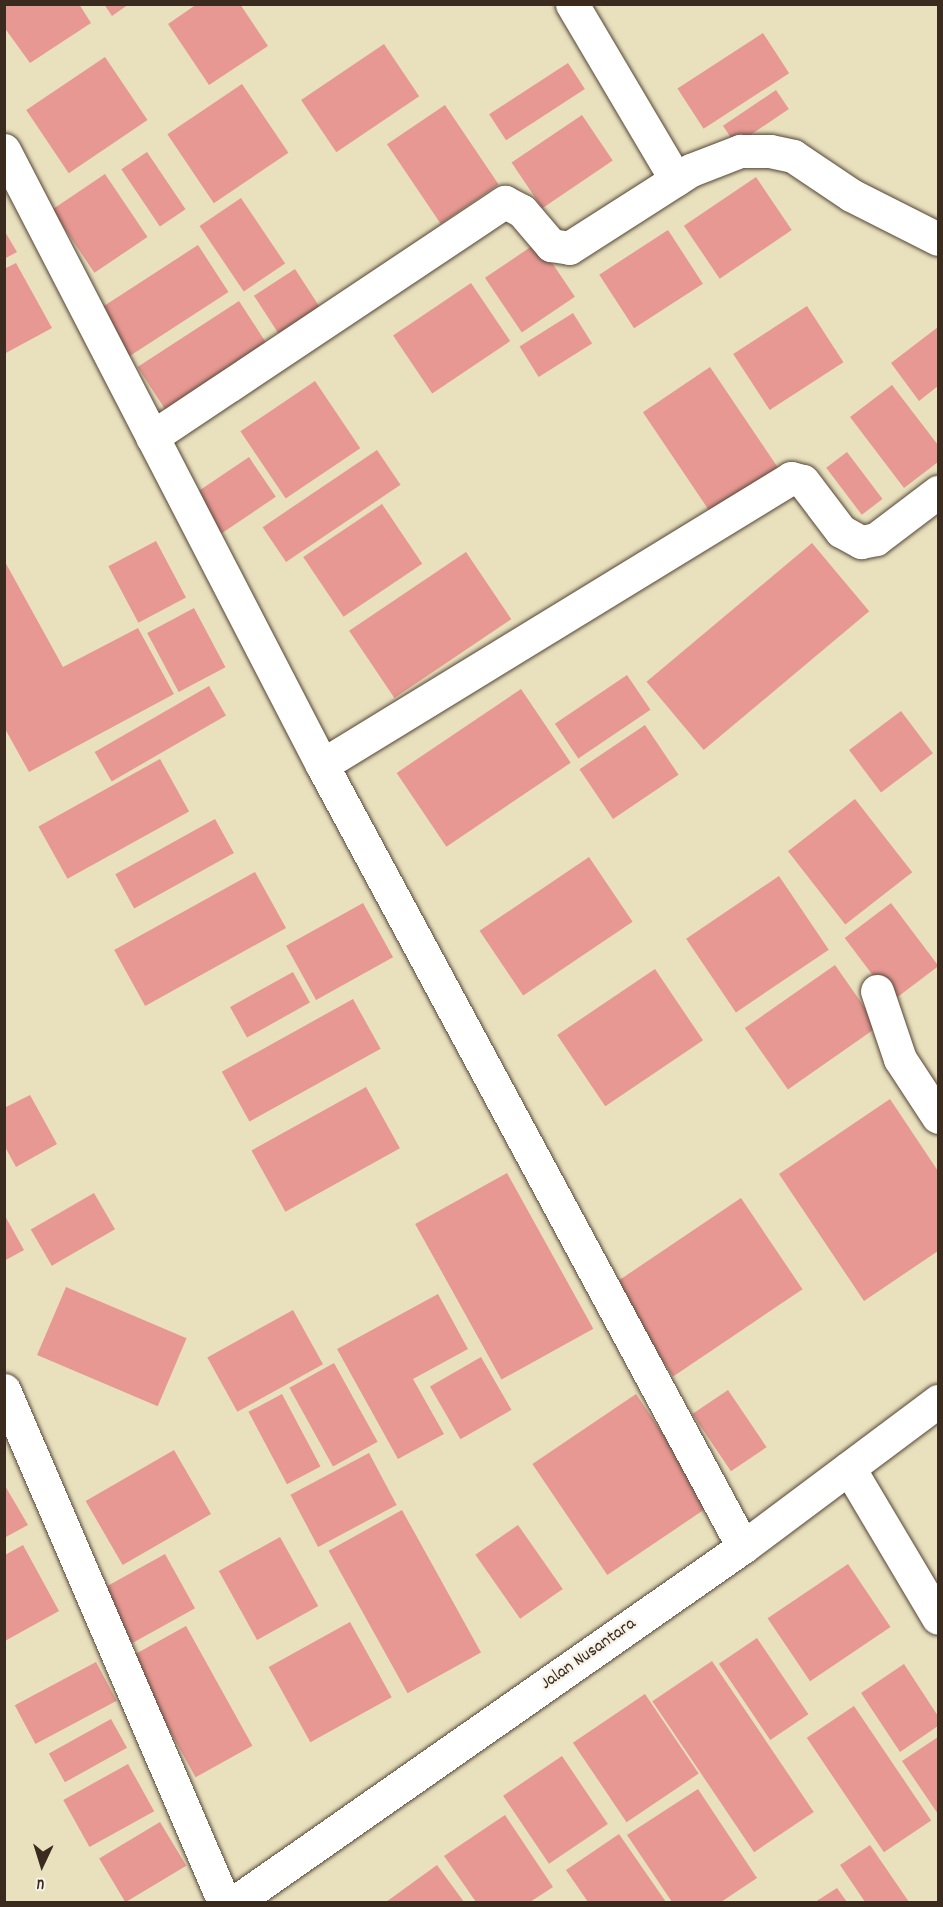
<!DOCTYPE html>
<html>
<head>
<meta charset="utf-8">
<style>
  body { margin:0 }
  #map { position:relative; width:943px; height:1907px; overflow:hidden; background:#e9e1be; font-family:Dekko,sans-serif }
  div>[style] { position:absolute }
  .building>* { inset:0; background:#e79892; transform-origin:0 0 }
  .roads { filter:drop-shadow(0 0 2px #554536) drop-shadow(0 0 2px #554536) }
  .street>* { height:33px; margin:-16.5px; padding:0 16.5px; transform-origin:16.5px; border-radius:16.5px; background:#fff }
  .highway>* { height:33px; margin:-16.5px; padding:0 16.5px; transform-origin:16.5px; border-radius:16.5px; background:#fff }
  span { translate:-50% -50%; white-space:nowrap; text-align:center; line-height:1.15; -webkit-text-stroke:5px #f7f3e8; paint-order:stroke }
  .street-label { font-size:18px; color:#3b2a1e }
  .frame { position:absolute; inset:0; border:6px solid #3b2a1e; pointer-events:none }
  .north { position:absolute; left:12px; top:1835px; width:60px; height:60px; -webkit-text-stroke:4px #f7f3e8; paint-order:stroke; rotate:184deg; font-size:16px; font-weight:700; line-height:24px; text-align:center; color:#3b2a1e }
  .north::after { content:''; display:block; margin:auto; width:21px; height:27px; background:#3b2a1e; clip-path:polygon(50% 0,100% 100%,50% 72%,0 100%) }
</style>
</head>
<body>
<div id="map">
  <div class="building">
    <i style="clip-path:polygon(4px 4px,79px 4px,91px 23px,30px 63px,4px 27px)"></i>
    <i style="clip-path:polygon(104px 4px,129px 4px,112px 16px)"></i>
    <i style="clip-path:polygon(197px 4px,240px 4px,268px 46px,209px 85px,168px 24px)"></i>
    <i style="left:763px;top:33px;width:48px;height:102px;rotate:57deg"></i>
    <i style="left:384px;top:44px;width:63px;height:100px;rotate:56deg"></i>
    <i style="left:105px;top:57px;width:76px;height:95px;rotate:56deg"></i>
    <i style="left:568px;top:63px;width:31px;height:94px;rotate:57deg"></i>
    <i style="left:242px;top:84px;width:83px;height:90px;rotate:56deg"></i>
    <i style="left:776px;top:90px;width:23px;height:64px;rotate:56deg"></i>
    <i style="left:445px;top:105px;width:96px;height:70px;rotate:56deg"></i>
    <i style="left:582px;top:115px;width:55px;height:85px;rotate:56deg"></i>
    <i style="left:147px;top:152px;width:69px;height:31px;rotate:56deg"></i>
    <i style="left:105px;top:174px;width:76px;height:64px;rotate:56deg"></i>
    <i style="left:756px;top:177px;width:64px;height:87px;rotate:56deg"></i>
    <i style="left:241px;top:198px;width:79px;height:50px;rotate:56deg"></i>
    <i style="clip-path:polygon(4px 230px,17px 252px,4px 259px)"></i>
    <i style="left:668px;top:230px;width:64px;height:82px;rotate:57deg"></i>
    <i style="left:538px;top:242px;width:66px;height:64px;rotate:56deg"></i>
    <i style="left:198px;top:245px;width:56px;height:120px;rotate:57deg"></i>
    <i style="clip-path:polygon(16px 263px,52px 328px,4px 354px,4px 269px)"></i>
    <i style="left:295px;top:269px;width:49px;height:49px;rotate:57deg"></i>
    <i style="left:471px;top:283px;width:70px;height:94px;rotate:56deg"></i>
    <i style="left:239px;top:301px;width:56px;height:121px;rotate:57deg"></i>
    <i style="left:807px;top:306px;width:67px;height:88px;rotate:57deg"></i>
    <i style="left:573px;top:313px;width:36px;height:63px;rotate:58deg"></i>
    <i style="clip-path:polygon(938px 327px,938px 386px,919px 401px,891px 363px)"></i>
    <i style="left:710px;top:367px;width:127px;height:81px;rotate:56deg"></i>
    <i style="left:315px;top:381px;width:81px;height:90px;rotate:56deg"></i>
    <i style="clip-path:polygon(892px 385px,938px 445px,938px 462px,904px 488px,850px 417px)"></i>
    <i style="left:377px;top:450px;width:42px;height:138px;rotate:56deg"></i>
    <i style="left:847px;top:452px;width:59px;height:26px;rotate:53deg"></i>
    <i style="left:249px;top:457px;width:48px;height:67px;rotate:56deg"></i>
    <i style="left:382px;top:504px;width:72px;height:95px;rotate:56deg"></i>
    <i style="left:156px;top:541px;width:64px;height:54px;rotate:62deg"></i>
    <i style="left:812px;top:543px;width:89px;height:216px;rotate:50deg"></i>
    <i style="left:466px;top:552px;width:81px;height:141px;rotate:56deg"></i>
    <i style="clip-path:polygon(4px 560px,63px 667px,138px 628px,174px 694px,29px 772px,4px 727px)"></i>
    <i style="left:194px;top:608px;width:67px;height:53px;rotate:62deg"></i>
    <i style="left:627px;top:675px;width:42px;height:87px;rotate:56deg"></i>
    <i style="left:209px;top:686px;width:34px;height:132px;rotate:60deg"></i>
    <i style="left:521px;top:689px;width:89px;height:150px;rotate:56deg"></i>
    <i style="left:901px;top:711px;width:53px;height:65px;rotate:53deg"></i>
    <i style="left:645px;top:725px;width:60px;height:79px;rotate:56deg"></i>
    <i style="left:160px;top:759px;width:60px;height:139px;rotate:61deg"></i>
    <i style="left:855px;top:799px;width:93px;height:85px;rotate:52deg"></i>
    <i style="left:215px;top:819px;width:39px;height:114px;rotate:61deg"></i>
    <i style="left:589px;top:857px;width:78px;height:132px;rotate:56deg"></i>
    <i style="left:255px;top:872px;width:64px;height:161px;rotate:61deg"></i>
    <i style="left:779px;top:876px;width:89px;height:112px;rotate:56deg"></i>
    <i style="left:363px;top:903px;width:62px;height:88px;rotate:61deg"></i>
    <i style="left:891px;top:903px;width:79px;height:58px;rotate:53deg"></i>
    <i style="left:835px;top:965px;width:75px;height:110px;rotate:55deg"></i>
    <i style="left:655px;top:969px;width:86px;height:118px;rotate:56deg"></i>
    <i style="left:293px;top:972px;width:35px;height:72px;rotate:61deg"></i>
    <i style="left:353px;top:999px;width:57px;height:150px;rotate:61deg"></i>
    <i style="left:366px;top:1087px;width:70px;height:131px;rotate:61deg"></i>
    <i style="clip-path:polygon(30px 1095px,57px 1144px,16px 1167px,4px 1145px,4px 1108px)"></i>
    <i style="clip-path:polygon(890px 1099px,938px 1171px,938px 1251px,864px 1301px,779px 1174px)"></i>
    <i style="left:507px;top:1173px;width:178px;height:105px;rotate:61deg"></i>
    <i style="left:94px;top:1193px;width:42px;height:73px;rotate:60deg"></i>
    <i style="left:741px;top:1198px;width:110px;height:156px;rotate:56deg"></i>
    <i style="clip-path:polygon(4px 1214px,24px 1250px,4px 1261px)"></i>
    <i style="left:66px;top:1287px;width:131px;height:74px;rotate:23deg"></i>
    <i style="clip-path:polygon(438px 1294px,468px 1349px,413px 1379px,444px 1434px,398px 1459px,337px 1349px)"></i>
    <i style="left:293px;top:1310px;width:62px;height:98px;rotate:61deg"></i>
    <i style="left:481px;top:1357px;width:61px;height:59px;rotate:60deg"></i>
    <i style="left:334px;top:1363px;width:90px;height:51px;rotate:61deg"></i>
    <i style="left:728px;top:1390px;width:69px;height:43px;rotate:56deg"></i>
    <i style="left:282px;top:1394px;width:82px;height:38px;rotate:62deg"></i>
    <i style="left:636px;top:1394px;width:134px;height:125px;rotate:56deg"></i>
    <i style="left:174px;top:1450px;width:74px;height:102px;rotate:60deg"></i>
    <i style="left:369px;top:1453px;width:59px;height:89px;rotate:62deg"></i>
    <i style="clip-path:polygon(4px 1484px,28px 1525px,4px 1538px)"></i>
    <i style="left:402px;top:1510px;width:163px;height:84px;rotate:61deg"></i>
    <i style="left:518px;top:1525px;width:78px;height:52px;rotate:55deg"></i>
    <i style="left:280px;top:1537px;width:79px;height:70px;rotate:61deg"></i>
    <i style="clip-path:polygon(23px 1545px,59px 1611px,5px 1641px,5px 1555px)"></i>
    <i style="left:165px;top:1554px;width:62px;height:72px;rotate:61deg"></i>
    <i style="left:848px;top:1564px;width:76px;height:97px;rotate:56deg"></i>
    <i style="left:350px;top:1622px;width:86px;height:93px;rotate:61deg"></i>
    <i style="left:186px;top:1626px;width:137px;height:65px;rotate:61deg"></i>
    <i style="left:757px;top:1638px;width:92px;height:46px;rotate:56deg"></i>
    <i style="left:712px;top:1661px;width:182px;height:72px;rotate:56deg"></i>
    <i style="left:96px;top:1662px;width:44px;height:92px;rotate:62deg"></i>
    <i style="clip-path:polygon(904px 1664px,938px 1716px,938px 1726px,900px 1752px,861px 1693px)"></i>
    <i style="left:645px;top:1694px;width:96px;height:87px;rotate:56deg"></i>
    <i style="left:854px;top:1706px;width:138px;height:57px;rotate:56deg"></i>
    <i style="left:111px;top:1719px;width:33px;height:71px;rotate:61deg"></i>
    <i style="clip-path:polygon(938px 1737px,938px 1814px,902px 1761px)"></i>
    <i style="left:562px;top:1756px;width:82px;height:71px;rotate:56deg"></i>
    <i style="left:128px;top:1764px;width:54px;height:74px;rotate:61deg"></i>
    <i style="clip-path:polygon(698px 1789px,757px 1878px,721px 1902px,672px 1902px,627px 1835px)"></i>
    <i style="clip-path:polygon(505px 1815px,553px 1887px,530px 1902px,476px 1902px,444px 1856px)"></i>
    <i style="left:160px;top:1822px;width:51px;height:71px;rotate:59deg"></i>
    <i style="clip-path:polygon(619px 1834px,666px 1902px,588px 1902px,566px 1870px)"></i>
    <i style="clip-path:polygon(870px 1845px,909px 1902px,865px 1902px,840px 1865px)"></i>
    <i style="clip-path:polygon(437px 1865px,464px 1902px,386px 1902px)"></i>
    <i style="clip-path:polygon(837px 1888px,847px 1902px,815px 1902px)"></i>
  </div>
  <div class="roads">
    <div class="street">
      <i style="left:572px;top:4px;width:204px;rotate:59.4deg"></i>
      <i style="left:4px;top:150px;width:692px;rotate:62.66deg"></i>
      <i style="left:322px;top:765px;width:888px;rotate:61.7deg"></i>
      <i style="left:152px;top:437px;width:424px;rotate:-33.7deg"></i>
      <i style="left:505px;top:202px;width:19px;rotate:28deg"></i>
      <i style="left:522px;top:211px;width:45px;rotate:49.5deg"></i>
      <i style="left:551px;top:245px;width:18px;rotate:9deg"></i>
      <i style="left:569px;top:248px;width:145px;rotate:-32.6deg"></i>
      <i style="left:691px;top:170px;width:53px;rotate:-21.2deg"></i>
      <i style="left:740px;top:151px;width:30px"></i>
      <i style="left:770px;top:151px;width:24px;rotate:12deg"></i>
      <i style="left:793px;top:156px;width:70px;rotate:33.9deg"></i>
      <i style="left:851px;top:195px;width:97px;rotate:26.8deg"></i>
      <i style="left:322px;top:765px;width:550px;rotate:-31.46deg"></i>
      <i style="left:791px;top:478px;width:12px;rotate:14deg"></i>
      <i style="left:803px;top:481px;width:63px;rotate:52.8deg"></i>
      <i style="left:841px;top:531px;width:23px;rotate:29deg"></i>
      <i style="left:861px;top:542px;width:15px;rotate:-11deg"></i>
      <i style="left:876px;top:539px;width:78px;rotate:-37.2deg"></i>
      <i style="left:877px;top:991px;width:72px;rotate:71.3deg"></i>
      <i style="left:900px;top:1059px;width:69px;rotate:56.8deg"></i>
      <i style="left:4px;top:1390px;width:557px;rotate:66.75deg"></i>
      <i style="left:849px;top:1468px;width:174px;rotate:59.3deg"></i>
    </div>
    <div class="highway">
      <i style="left:235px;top:1902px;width:620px;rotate:-34.95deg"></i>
      <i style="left:743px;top:1547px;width:244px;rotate:-36.8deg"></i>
    </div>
  </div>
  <div class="street-label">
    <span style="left:589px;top:1655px;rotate:-35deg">Jalan Nusantara</span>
  </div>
  <div class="frame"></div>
  <div class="north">U</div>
</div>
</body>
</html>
